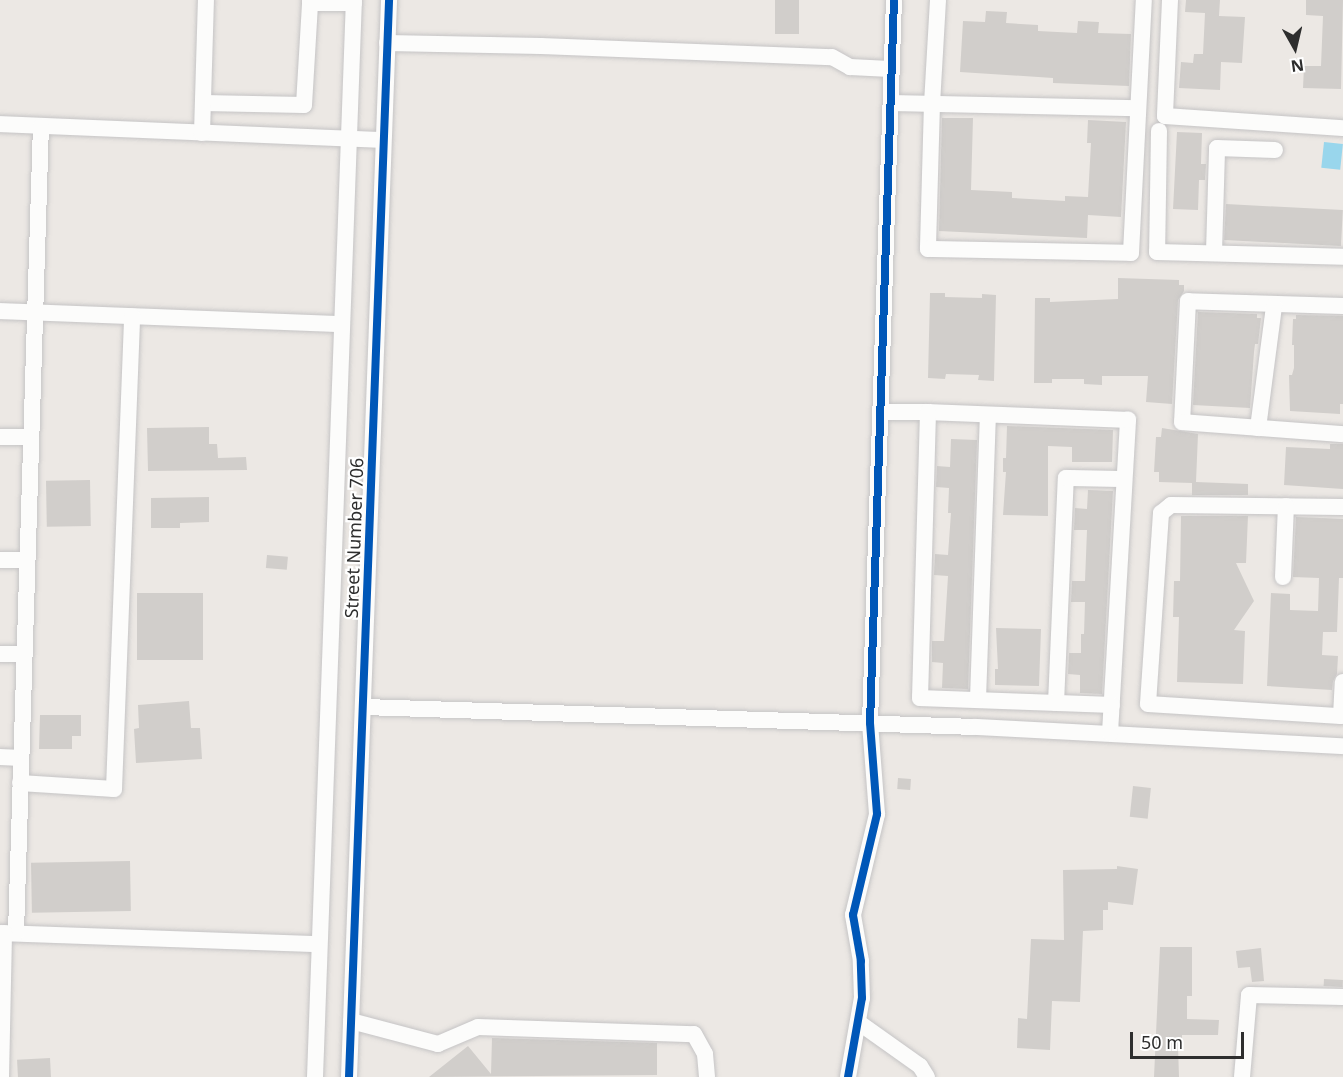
<!DOCTYPE html>
<html>
<head>
<meta charset="utf-8">
<style>
  body { margin:0 }
  #map { position:relative; width:1343px; height:1077px; overflow:hidden; background:#ece8e4; font-family:"Noto Sans",sans-serif }
  div>[style] { position:absolute }
  .water>* { inset:0; background:#99d6ec; transform-origin:0 0 }
  .building>* { inset:0; background:#d1cecb; transform-origin:0 0 }
  .roads { filter:drop-shadow(0 0 2px #c5c4c5) drop-shadow(0 0 2px #c5c4c5) }
  .minor>* { height:16px; margin:-8px; padding:0 8px; transform-origin:8px; border-radius:8px; background:#fcfcfb }
  .cycleway>* { height:8px; margin:-4px; padding:0 4px; transform-origin:4px; border-radius:4px; background:#0057b8 }
  span { translate:-50% -50%; white-space:nowrap; text-align:center; line-height:1.15; -webkit-text-stroke:4.5px #fff; paint-order:stroke }
  .street-label { font-size:18px; color:#2e2e2e }
  .north { position:absolute; left:1265px; top:18px; width:60px; height:60px; -webkit-text-stroke:4px #fff; paint-order:stroke; rotate:172deg; font-size:16px; font-weight:700; line-height:24px; text-align:center; color:#2e2e2e }
  .north::after { content:''; display:block; margin:auto; width:21px; height:27px; background:#2e2e2e; clip-path:polygon(50% 0,100% 100%,50% 72%,0 100%) }
  .scale { position:absolute; left:1130px; top:1032px; width:114px; height:27px; box-sizing:border-box; border:3px solid #2e2e2e; border-top:0; padding-left:8px; font-size:18px; line-height:21px; white-space:nowrap; color:#2e2e2e; -webkit-text-stroke:4px #fff; paint-order:stroke }
</style>
</head>
<body>
<div id="map">
  <div class="water">
    <i style="left:1324px;top:142px;width:19px;height:26px;rotate:6deg"></i>
  </div>
  <div class="building">
    <i style="left:775px;top:0;width:24px;height:34px"></i>
    <i style="clip-path:polygon(1186px 0,1220px 0,1219px 16px,1245px 17px,1242px 63px,1221px 62px,1220px 90px,1179px 88px,1181px 62px,1193px 63px,1194px 54px,1203px 54px,1205px 13px,1185px 12px)"></i>
    <i style="clip-path:polygon(1306px 0,1343px 0,1341px 89px,1303px 88px,1304px 66px,1321px 66px,1323px 16px,1306px 15px)"></i>
    <i style="clip-path:polygon(986px 11px,1007px 12px,1006px 23px,1038px 25px,1038px 31px,1077px 33px,1078px 21px,1099px 22px,1098px 33px,1131px 34px,1129px 86px,1053px 83px,1053px 78px,960px 72px,963px 21px,985px 22px)"></i>
    <i style="clip-path:polygon(942px 118px,973px 118px,971px 190px,1012px 192px,1012px 198px,1065px 201px,1065px 196px,1088px 197px,1091px 143px,1087px 143px,1088px 120px,1126px 122px,1121px 217px,1088px 215px,1087px 238px,939px 231px)"></i>
    <i style="clip-path:polygon(1177px 132px,1202px 133px,1201px 164px,1206px 164px,1205px 180px,1199px 180px,1198px 210px,1173px 209px)"></i>
    <i style="left:1226px;top:204px;width:117px;height:36px;rotate:3deg"></i>
    <i style="clip-path:polygon(1118px 278px,1179px 280px,1179px 285px,1184px 285px,1184px 291px,1178px 300px,1172px 404px,1146px 402px,1148px 376px,1102px 376px,1102px 385px,1084px 384px,1084px 379px,1052px 379px,1052px 383px,1034px 383px,1035px 298px,1050px 298px,1050px 302px,1118px 299px)"></i>
    <i style="clip-path:polygon(930px 293px,945px 293px,945px 297px,982px 298px,982px 294px,996px 295px,994px 381px,978px 380px,979px 375px,946px 374px,945px 379px,928px 378px)"></i>
    <i style="clip-path:polygon(1198px 312px,1257px 314px,1257px 318px,1261px 318px,1258px 344px,1255px 344px,1254px 352px,1250px 408px,1193px 405px)"></i>
    <i style="clip-path:polygon(1296px 315px,1343px 316px,1343px 404px,1340px 404px,1340px 414px,1290px 411px,1289px 375px,1292px 375px,1294px 368px,1294px 345px,1292px 345px,1293px 319px,1296px 319px)"></i>
    <i style="clip-path:polygon(1007px 426px,1113px 430px,1112px 462px,1072px 462px,1072px 447px,1048px 446px,1048px 516px,1003px 515px,1006px 472px,1003px 472px,1003px 458px,1006px 458px)"></i>
    <i style="clip-path:polygon(209px 427px,209px 444px,217px 444px,218px 458px,246px 457px,247px 470px,148px 471px,147px 428px)"></i>
    <i style="clip-path:polygon(1162px 428px,1198px 434px,1196px 482px,1248px 484px,1248px 495px,1192px 495px,1192px 483px,1159px 482px,1159px 472px,1154px 472px,1156px 437px,1161px 437px)"></i>
    <i style="clip-path:polygon(951px 439px,977px 440px,968px 689px,942px 688px,943px 663px,932px 662px,932px 641px,944px 641px,948px 576px,934px 575px,935px 554px,948px 555px,951px 513px,948px 513px,949px 488px,936px 487px,937px 466px,950px 467px)"></i>
    <i style="clip-path:polygon(1330px 444px,1343px 444px,1343px 489px,1284px 485px,1286px 447px,1330px 449px)"></i>
    <i style="left:90px;top:480px;width:46px;height:44px;rotate:89deg"></i>
    <i style="clip-path:polygon(1088px 490px,1113px 491px,1102px 694px,1080px 693px,1080px 675px,1068px 674px,1069px 653px,1081px 653px,1081px 634px,1084px 634px,1085px 602px,1071px 602px,1072px 581px,1085px 581px,1087px 530px,1074px 530px,1075px 508px,1087px 509px)"></i>
    <i style="clip-path:polygon(209px 497px,209px 522px,180px 523px,180px 528px,151px 528px,151px 498px)"></i>
    <i style="clip-path:polygon(1181px 516px,1248px 516px,1246px 563px,1236px 563px,1254px 601px,1234px 630px,1245px 631px,1243px 684px,1177px 682px,1179px 617px,1173px 617px,1174px 581px,1180px 581px)"></i>
    <i style="clip-path:polygon(1296px 517px,1343px 519px,1343px 578px,1339px 578px,1337px 632px,1323px 632px,1322px 655px,1338px 656px,1337px 674px,1333px 681px,1332px 690px,1267px 686px,1271px 593px,1290px 594px,1290px 610px,1318px 611px,1319px 578px,1293px 577px)"></i>
    <i style="left:267px;top:555px;width:21px;height:13px;rotate:5deg"></i>
    <i style="left:203px;top:593px;width:67px;height:66px;rotate:90deg"></i>
    <i style="clip-path:polygon(996px 628px,1041px 629px,1039px 686px,995px 685px,995px 669px,998px 669px)"></i>
    <i style="clip-path:polygon(189px 701px,191px 728px,200px 728px,202px 759px,136px 763px,134px 729px,139px 728px,138px 705px)"></i>
    <i style="clip-path:polygon(40px 715px,81px 715px,81px 736px,72px 736px,72px 749px,39px 749px)"></i>
    <i style="left:898px;top:778px;width:13px;height:11px;rotate:4deg"></i>
    <i style="left:1133px;top:786px;width:18px;height:31px;rotate:6deg"></i>
    <i style="left:130px;top:861px;width:50px;height:99px;rotate:89deg"></i>
    <i style="clip-path:polygon(1117px 866px,1138px 869px,1133px 905px,1108px 902px,1108px 910px,1103px 910px,1103px 930px,1083px 931px,1080px 1002px,1052px 1001px,1050px 1050px,1017px 1048px,1018px 1018px,1027px 1019px,1031px 939px,1064px 940px,1063px 870px,1117px 869px)"></i>
    <i style="clip-path:polygon(1160px 947px,1192px 947px,1192px 996px,1187px 996px,1187px 1019px,1219px 1020px,1218px 1035px,1182px 1035px,1182px 1046px,1178px 1046px,1179px 1077px,1154px 1077px)"></i>
    <i style="clip-path:polygon(1261px 948px,1264px 981px,1252px 982px,1250px 967px,1238px 968px,1236px 951px)"></i>
    <i style="left:1324px;top:979px;width:19px;height:7px;rotate:3deg"></i>
    <i style="clip-path:polygon(492px 1038px,657px 1043px,657px 1075px,429px 1077px,468px 1046px,491px 1074px)"></i>
    <i style="left:50px;top:1058px;width:19px;height:33px;rotate:87deg"></i>
  </div>
  <div class="roads">
    <div class="minor">
      <i style="left:310px;top:0;width:3px;rotate:90deg"></i>
      <i style="left:310px;top:3px;width:44px"></i>
      <i style="left:938px;top:0;width:103px;rotate:93.3deg"></i>
      <i style="left:932px;top:103px;width:146px;rotate:91.6deg"></i>
      <i style="left:928px;top:249px;width:203px;rotate:1.1deg"></i>
      <i style="left:1131px;top:253px;width:253px;rotate:-87.1deg"></i>
      <i style="left:1170px;top:0;width:116px;rotate:92.5deg"></i>
      <i style="left:1165px;top:116px;width:178px;rotate:3.9deg"></i>
      <i style="left:387px;top:43px;width:154px;rotate:1.1deg"></i>
      <i style="left:541px;top:46px;width:291px;rotate:2.2deg"></i>
      <i style="left:832px;top:57px;width:21px;rotate:29deg"></i>
      <i style="left:850px;top:67px;width:42px;rotate:2.7deg"></i>
      <i style="left:203px;top:103px;width:101px;rotate:1.1deg"></i>
      <i style="left:304px;top:105px;width:102px;rotate:-86.6deg"></i>
      <i style="left:891px;top:103px;width:247px;rotate:1.2deg"></i>
      <i style="left:0;top:124px;width:383px;rotate:2.4deg"></i>
      <i style="left:1159px;top:131px;width:121px;rotate:90.9deg"></i>
      <i style="left:1157px;top:252px;width:186px;rotate:1.5deg"></i>
      <i style="left:202px;top:133px;width:133px;rotate:-88.3deg"></i>
      <i style="left:1214px;top:252px;width:104px;rotate:-88.3deg"></i>
      <i style="left:1217px;top:148px;width:58px;rotate:2deg"></i>
      <i style="left:1343px;top:306px;width:155px;rotate:-178.2deg"></i>
      <i style="left:1188px;top:301px;width:121px;rotate:92.8deg"></i>
      <i style="left:1182px;top:422px;width:161px;rotate:4.3deg"></i>
      <i style="left:0;top:311px;width:342px;rotate:2.2deg"></i>
      <i style="left:882px;top:412px;width:46px"></i>
      <i style="left:1258px;top:428px;width:123px;rotate:-82.5deg"></i>
      <i style="left:0;top:437px;width:31px"></i>
      <i style="left:1343px;top:507px;width:172px;rotate:-179.3deg"></i>
      <i style="left:1171px;top:505px;width:13px;rotate:141deg"></i>
      <i style="left:1161px;top:513px;width:191px;rotate:93.9deg"></i>
      <i style="left:1148px;top:704px;width:193px;rotate:3.6deg"></i>
      <i style="left:1341px;top:716px;width:34px;rotate:-87deg"></i>
      <i style="left:0;top:560px;width:27px"></i>
      <i style="left:1283px;top:577px;width:71px;rotate:-87.6deg"></i>
      <i style="left:0;top:654px;width:24px"></i>
      <i style="left:978px;top:699px;width:284px;rotate:-88deg"></i>
      <i style="left:1056px;top:703px;width:225px;rotate:-87.5deg"></i>
      <i style="left:1066px;top:478px;width:58px;rotate:1deg"></i>
      <i style="left:364px;top:707px;width:612px;rotate:1.87deg"></i>
      <i style="left:976px;top:727px;width:367px;rotate:3deg"></i>
      <i style="left:1110px;top:733px;width:314px;rotate:-86.7deg"></i>
      <i style="left:1128px;top:420px;width:200px;rotate:-177.7deg"></i>
      <i style="left:928px;top:412px;width:286px;rotate:91.6deg"></i>
      <i style="left:920px;top:698px;width:192px;rotate:2.1deg"></i>
      <i style="left:0;top:757px;width:21px;rotate:3deg"></i>
      <i style="left:20px;top:783px;width:94px;rotate:3.7deg"></i>
      <i style="left:114px;top:789px;width:473px;rotate:-87.8deg"></i>
      <i style="left:0;top:933px;width:319px;rotate:2deg"></i>
      <i style="left:16px;top:933px;width:807px;rotate:-88.23deg"></i>
      <i style="left:351px;top:1021px;width:90px;rotate:14.8deg"></i>
      <i style="left:438px;top:1044px;width:43px;rotate:-23deg"></i>
      <i style="left:478px;top:1027px;width:216px;rotate:1.9deg"></i>
      <i style="left:694px;top:1034px;width:23px;rotate:61deg"></i>
      <i style="left:705px;top:1054px;width:23px;rotate:85deg"></i>
      <i style="left:858px;top:1022px;width:76px;rotate:35.4deg"></i>
      <i style="left:920px;top:1066px;width:13px;rotate:58deg"></i>
      <i style="left:1px;top:1077px;width:144px;rotate:-88.8deg"></i>
      <i style="left:315px;top:1077px;width:1078px;rotate:-87.93deg"></i>
      <i style="left:349px;top:1077px;width:1078px;rotate:-87.87deg"></i>
      <i style="left:848px;top:1077px;width:80px;rotate:-80deg"></i>
      <i style="left:862px;top:998px;width:37px;rotate:-92deg"></i>
      <i style="left:861px;top:961px;width:47px;rotate:-99.9deg"></i>
      <i style="left:853px;top:915px;width:104px;rotate:-76.6deg"></i>
      <i style="left:877px;top:814px;width:91px;rotate:-94.4deg"></i>
      <i style="left:870px;top:723px;width:723px;rotate:-88.1deg"></i>
      <i style="left:1242px;top:1077px;width:82px;rotate:-85.1deg"></i>
      <i style="left:1249px;top:995px;width:94px;rotate:1.2deg"></i>
    </div>
  </div>
  <div class="cycleway">
    <i style="left:349px;top:1077px;width:1078px;rotate:-87.87deg"></i>
    <i style="left:848px;top:1077px;width:80px;rotate:-80deg"></i>
    <i style="left:862px;top:998px;width:37px;rotate:-92deg"></i>
    <i style="left:861px;top:961px;width:47px;rotate:-99.9deg"></i>
    <i style="left:853px;top:915px;width:104px;rotate:-76.6deg"></i>
    <i style="left:877px;top:814px;width:91px;rotate:-94.4deg"></i>
    <i style="left:870px;top:723px;width:723px;rotate:-88.1deg"></i>
  </div>
  <div class="street-label">
    <span style="left:354px;top:538px;rotate:-88deg">Street Number 706</span>
  </div>
  <div class="north">N</div>
  <div class="scale">50 m</div>
</div>
</body>
</html>
